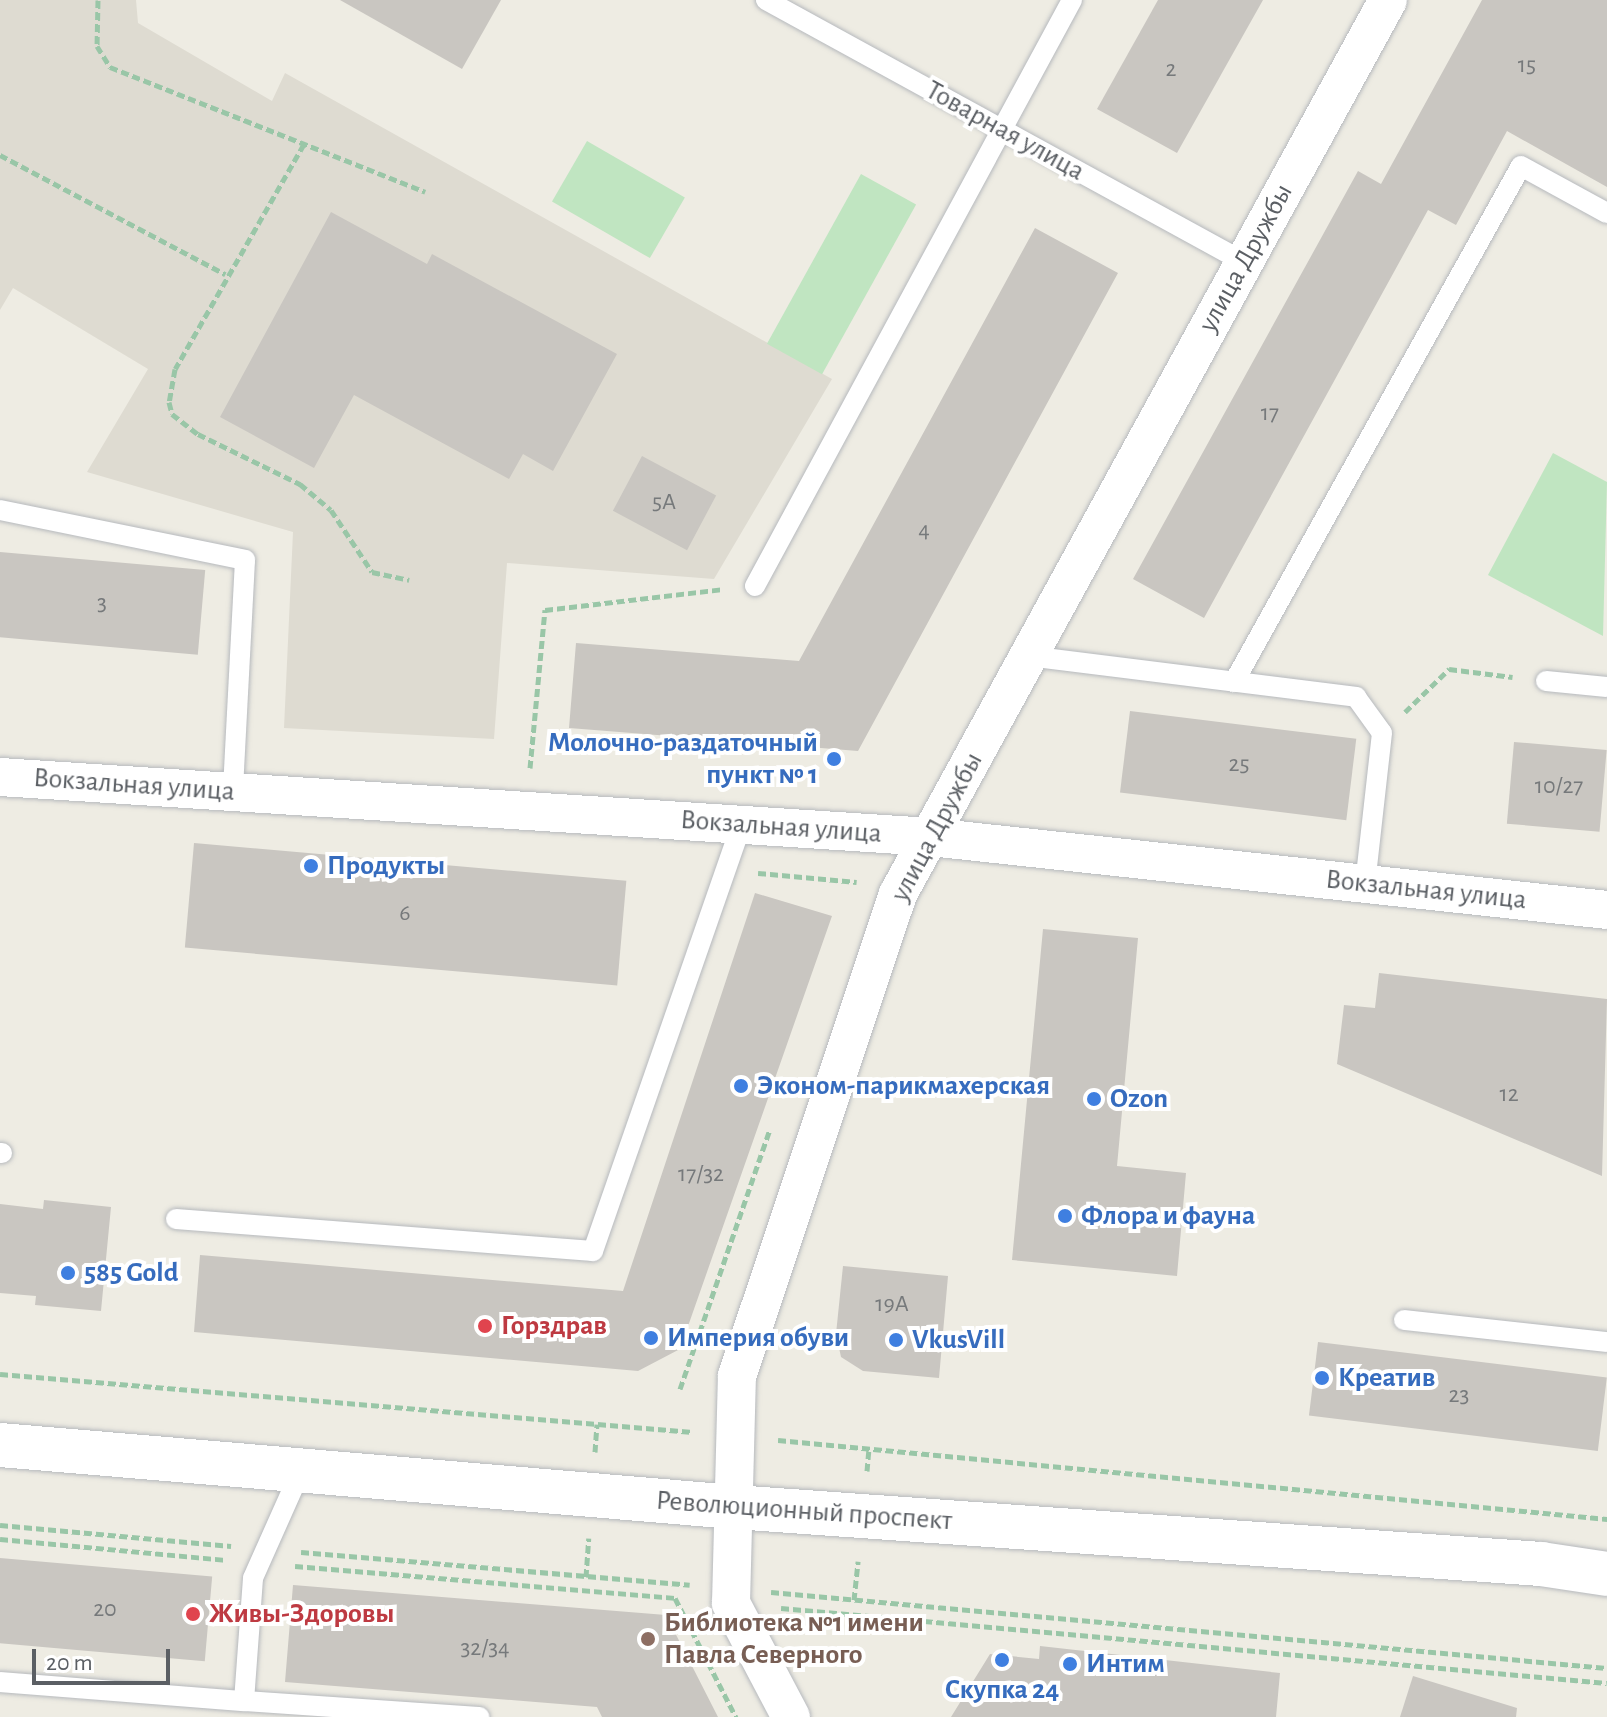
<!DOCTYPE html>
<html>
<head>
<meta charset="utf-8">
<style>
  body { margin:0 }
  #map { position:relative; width:1607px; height:1717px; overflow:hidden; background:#eeece3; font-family:"Alegreya Sans",sans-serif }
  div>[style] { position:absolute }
  .education>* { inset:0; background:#dedbd1 }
  .green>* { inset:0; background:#c0e5c1; transform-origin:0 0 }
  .building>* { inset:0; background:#c9c6c1; transform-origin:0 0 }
  .path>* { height:5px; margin-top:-2.5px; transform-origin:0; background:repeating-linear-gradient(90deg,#99c6a7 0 8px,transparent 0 12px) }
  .roads { filter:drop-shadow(0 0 2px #b6b9bd) drop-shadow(0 0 2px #b6b9bd) }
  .service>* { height:20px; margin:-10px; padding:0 10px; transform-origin:10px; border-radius:10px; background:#fff }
  .minor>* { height:38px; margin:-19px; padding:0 19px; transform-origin:19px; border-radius:19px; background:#fff }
  .tertiary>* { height:44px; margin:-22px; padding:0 22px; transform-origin:22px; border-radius:22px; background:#fff }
  .dots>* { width:22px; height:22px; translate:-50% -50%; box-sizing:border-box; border:4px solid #fff; border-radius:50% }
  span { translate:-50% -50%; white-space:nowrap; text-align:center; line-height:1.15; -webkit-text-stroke:8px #fff; paint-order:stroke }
  .number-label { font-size:24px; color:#76797b }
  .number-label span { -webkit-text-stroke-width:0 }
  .street-label { font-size:28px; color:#5b5f64 }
  .shop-label { font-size:28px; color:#366cbe; font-weight:700 }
  .right { translate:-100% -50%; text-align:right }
  .left { translate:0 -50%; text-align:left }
  .health-label { font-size:28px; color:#be3a42; font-weight:700 }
  .education-label { font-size:28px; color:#785e54; font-weight:700 }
  .scale { position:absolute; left:32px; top:1649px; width:138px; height:36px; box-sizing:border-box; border:4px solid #5b5f64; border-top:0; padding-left:10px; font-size:24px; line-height:28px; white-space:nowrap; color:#5b5f64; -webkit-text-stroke:6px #fff; paint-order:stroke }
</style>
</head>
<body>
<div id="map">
  <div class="education">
    <i style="clip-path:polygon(0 0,136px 0,138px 23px,272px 101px,285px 73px,832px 379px,714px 579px,507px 563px,494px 739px,284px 728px,293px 532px,87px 472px,148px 369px,13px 288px,0 310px)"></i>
  </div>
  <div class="green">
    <i style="left:587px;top:141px;width:113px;height:70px;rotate:30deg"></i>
    <i style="left:861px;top:174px;width:63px;height:194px;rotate:29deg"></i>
    <i style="clip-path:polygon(1553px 453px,1607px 482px,1603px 636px,1488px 575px)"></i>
  </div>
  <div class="building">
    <i style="clip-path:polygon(340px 0,501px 0,462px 69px)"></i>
    <i style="clip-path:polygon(1158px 0,1263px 0,1177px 153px,1097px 109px)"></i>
    <i style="clip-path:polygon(1482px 0,1607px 0,1607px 187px,1507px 131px,1456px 225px,1428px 210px,1204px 618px,1133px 579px,1358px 171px,1381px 184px)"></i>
    <i style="clip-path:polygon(331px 212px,427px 264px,432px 254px,617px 354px,553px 471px,523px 454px,509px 479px,354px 395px,314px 468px,220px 417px)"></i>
    <i style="clip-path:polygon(1035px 228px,1118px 273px,858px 751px,569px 728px,576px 643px,799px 661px)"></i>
    <i style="left:642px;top:456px;width:84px;height:62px;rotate:28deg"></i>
    <i style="left:0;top:552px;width:206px;height:85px;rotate:5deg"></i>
    <i style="left:1130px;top:711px;width:228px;height:82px;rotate:7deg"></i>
    <i style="left:1514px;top:742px;width:93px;height:82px;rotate:5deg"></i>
    <i style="left:194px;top:843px;width:434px;height:105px;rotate:5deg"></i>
    <i style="clip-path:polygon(755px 893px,832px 916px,680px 1349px,638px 1371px,194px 1332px,200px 1255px,623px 1291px)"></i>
    <i style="clip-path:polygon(1043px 929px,1138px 938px,1117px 1166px,1186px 1173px,1177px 1276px,1012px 1260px)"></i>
    <i style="clip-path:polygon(1379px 973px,1607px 999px,1602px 1176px,1337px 1064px,1344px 1005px,1375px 1008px)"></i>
    <i style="clip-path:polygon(44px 1200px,111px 1207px,101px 1311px,35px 1305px,36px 1296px,0 1293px,0 1204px,43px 1209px)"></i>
    <i style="clip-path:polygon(843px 1266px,948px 1276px,939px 1378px,863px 1371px,841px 1357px,836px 1334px)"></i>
    <i style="left:1318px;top:1342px;width:291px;height:74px;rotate:7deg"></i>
    <i style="left:0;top:1558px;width:213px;height:85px;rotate:5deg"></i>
    <i style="clip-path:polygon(293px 1585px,666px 1615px,718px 1717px,602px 1717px,597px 1707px,285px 1682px)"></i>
    <i style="clip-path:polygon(1040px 1646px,1280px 1673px,1276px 1717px,951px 1717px,990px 1654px,1039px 1659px)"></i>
    <i style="clip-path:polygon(1413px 1676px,1517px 1708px,1516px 1717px,1400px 1717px)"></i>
  </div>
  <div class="path">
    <i style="left:98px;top:0;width:46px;rotate:91.2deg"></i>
    <i style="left:97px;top:46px;width:25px;rotate:58deg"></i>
    <i style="left:110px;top:67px;width:339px;rotate:21.6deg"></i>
    <i style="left:304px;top:144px;width:259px;rotate:119.8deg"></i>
    <i style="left:175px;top:369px;width:34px;rotate:100deg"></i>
    <i style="left:169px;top:402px;width:12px;rotate:76deg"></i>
    <i style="left:172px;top:414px;width:33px;rotate:38deg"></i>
    <i style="left:198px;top:434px;width:114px;rotate:26.1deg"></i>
    <i style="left:300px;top:484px;width:40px;rotate:40deg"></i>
    <i style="left:331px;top:510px;width:74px;rotate:56.5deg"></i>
    <i style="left:372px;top:572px;width:38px;rotate:12deg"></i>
    <i style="left:0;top:155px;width:255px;rotate:27.9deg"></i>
    <i style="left:1405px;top:712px;width:62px;rotate:-44.3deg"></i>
    <i style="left:1449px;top:669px;width:64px;rotate:7.1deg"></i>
    <i style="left:530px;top:768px;width:159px;rotate:-84.6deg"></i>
    <i style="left:545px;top:610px;width:179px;rotate:-6.7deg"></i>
    <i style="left:758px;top:873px;width:99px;rotate:5.2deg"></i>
    <i style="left:0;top:1374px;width:695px;rotate:4.78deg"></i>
    <i style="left:680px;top:1389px;width:275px;rotate:-70.9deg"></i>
    <i style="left:778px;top:1440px;width:833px;rotate:5.44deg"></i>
    <i style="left:595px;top:1452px;width:28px;rotate:-86deg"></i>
    <i style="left:867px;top:1471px;width:22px;rotate:-85deg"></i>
    <i style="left:0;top:1525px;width:232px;rotate:5.2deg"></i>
    <i style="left:0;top:1539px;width:226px;rotate:5.3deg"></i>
    <i style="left:301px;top:1552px;width:390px;rotate:4.8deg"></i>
    <i style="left:295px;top:1566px;width:381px;rotate:4.8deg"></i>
    <i style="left:675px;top:1598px;width:134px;rotate:62.9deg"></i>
    <i style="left:586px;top:1577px;width:39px;rotate:-86deg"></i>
    <i style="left:771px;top:1592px;width:839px;rotate:5.19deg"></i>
    <i style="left:854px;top:1600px;width:39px;rotate:-84deg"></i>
    <i style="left:781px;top:1608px;width:829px;rotate:5.19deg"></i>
  </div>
  <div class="roads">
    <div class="service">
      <i style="left:766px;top:0;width:545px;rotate:28.73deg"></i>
      <i style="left:0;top:510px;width:250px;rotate:11.5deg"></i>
      <i style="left:245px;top:560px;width:231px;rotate:93deg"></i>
      <i style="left:755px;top:586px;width:666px;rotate:-61.59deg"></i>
      <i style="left:1028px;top:656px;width:331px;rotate:7.1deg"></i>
      <i style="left:1356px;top:697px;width:44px;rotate:54.2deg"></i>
      <i style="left:1382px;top:733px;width:152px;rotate:96.4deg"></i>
      <i style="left:1546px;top:681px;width:61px;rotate:5.6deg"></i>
      <i style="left:1234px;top:682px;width:590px;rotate:-60.92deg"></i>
      <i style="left:1521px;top:166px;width:98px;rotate:28.7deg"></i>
      <i style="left:0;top:1153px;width:2px"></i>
      <i style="left:176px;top:1219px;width:418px;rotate:4.4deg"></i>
      <i style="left:593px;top:1251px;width:451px;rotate:-70.8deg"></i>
      <i style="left:1404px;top:1320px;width:204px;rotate:6.2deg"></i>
      <i style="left:0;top:1682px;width:245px;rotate:4.5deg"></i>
      <i style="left:244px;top:1701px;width:123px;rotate:-85.8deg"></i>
      <i style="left:253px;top:1578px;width:118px;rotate:-66deg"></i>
      <i style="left:244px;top:1701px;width:236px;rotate:3.9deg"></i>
    </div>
    <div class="minor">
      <i style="left:0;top:777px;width:932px;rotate:3.69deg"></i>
      <i style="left:930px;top:837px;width:681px;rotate:6.15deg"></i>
      <i style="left:791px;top:1717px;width:129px;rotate:-117.8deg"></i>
      <i style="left:731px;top:1603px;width:227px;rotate:-88.5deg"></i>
      <i style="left:737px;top:1376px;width:508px;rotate:-71.53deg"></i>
      <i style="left:898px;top:894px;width:1019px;rotate:-61.27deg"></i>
    </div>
    <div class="tertiary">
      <i style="left:0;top:1445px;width:737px;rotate:4.83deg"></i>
      <i style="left:734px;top:1507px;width:809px;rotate:4.04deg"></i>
      <i style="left:1541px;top:1564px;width:67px;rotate:8.6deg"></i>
    </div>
  </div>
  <div class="dots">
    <i style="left:834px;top:759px;background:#3f7fe0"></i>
    <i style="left:311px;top:866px;background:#3f7fe0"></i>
    <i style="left:741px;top:1086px;background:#3f7fe0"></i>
    <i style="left:1094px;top:1099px;background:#3f7fe0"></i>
    <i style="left:1065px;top:1216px;background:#3f7fe0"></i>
    <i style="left:68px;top:1273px;background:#3f7fe0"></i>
    <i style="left:485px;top:1326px;background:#e0444e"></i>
    <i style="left:651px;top:1338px;background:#3f7fe0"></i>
    <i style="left:896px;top:1340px;background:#3f7fe0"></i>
    <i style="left:1322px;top:1378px;background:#3f7fe0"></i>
    <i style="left:193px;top:1614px;background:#e0444e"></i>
    <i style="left:648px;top:1639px;background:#8d6e63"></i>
    <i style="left:1002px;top:1660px;background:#3f7fe0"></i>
    <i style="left:1070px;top:1664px;background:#3f7fe0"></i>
  </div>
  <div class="number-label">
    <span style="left:1527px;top:66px">15</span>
    <span style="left:1171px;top:70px">2</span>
    <span style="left:1270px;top:414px">17</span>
    <span style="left:664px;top:503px">5А</span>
    <span style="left:924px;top:531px">4</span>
    <span style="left:102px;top:604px">3</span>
    <span style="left:1239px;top:765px">25</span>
    <span style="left:1559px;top:787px">10/27</span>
    <span style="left:405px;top:914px">6</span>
    <span style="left:1509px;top:1095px">12</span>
    <span style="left:701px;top:1175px">17/32</span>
    <span style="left:892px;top:1305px">19А</span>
    <span style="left:1459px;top:1396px">23</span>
    <span style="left:105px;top:1610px">20</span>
    <span style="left:485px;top:1649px">32/34</span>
  </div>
  <div class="street-label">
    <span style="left:1005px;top:131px;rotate:29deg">Товарная улица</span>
    <span style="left:1246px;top:258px;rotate:-61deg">улица Дружбы</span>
    <span style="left:134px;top:785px;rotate:4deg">Вокзальная улица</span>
    <span style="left:781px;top:827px;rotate:4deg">Вокзальная улица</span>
    <span style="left:937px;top:827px;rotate:-62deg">улица Дружбы</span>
    <span style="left:1426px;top:890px;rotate:6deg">Вокзальная улица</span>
    <span style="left:804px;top:1511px;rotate:4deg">Революционный проспект</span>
  </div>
  <div class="shop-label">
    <span class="right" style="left:818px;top:759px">Молочно-раздаточный<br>пункт № 1</span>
    <span class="left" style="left:327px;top:866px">Продукты</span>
    <span class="left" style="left:757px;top:1086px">Эконом-парикмахерская</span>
    <span class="left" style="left:1110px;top:1099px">Ozon</span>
    <span class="left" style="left:1081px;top:1216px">Флора и фауна</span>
    <span class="left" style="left:84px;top:1273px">585 Gold</span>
    <span class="left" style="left:667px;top:1338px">Империя обуви</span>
    <span class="left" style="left:912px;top:1340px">VkusVill</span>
    <span class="left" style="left:1338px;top:1378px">Креатив</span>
    <span class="left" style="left:1086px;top:1664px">Интим</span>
    <span style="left:1002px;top:1690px">Скупка 24</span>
  </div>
  <div class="health-label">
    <span class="left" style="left:501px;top:1326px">Горздрав</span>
    <span class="left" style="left:209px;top:1614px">Живы-Здоровы</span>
  </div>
  <div class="education-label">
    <span class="left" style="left:664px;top:1639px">Библиотека №1 имени<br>Павла Северного</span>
  </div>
  <div class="scale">20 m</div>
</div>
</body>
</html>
